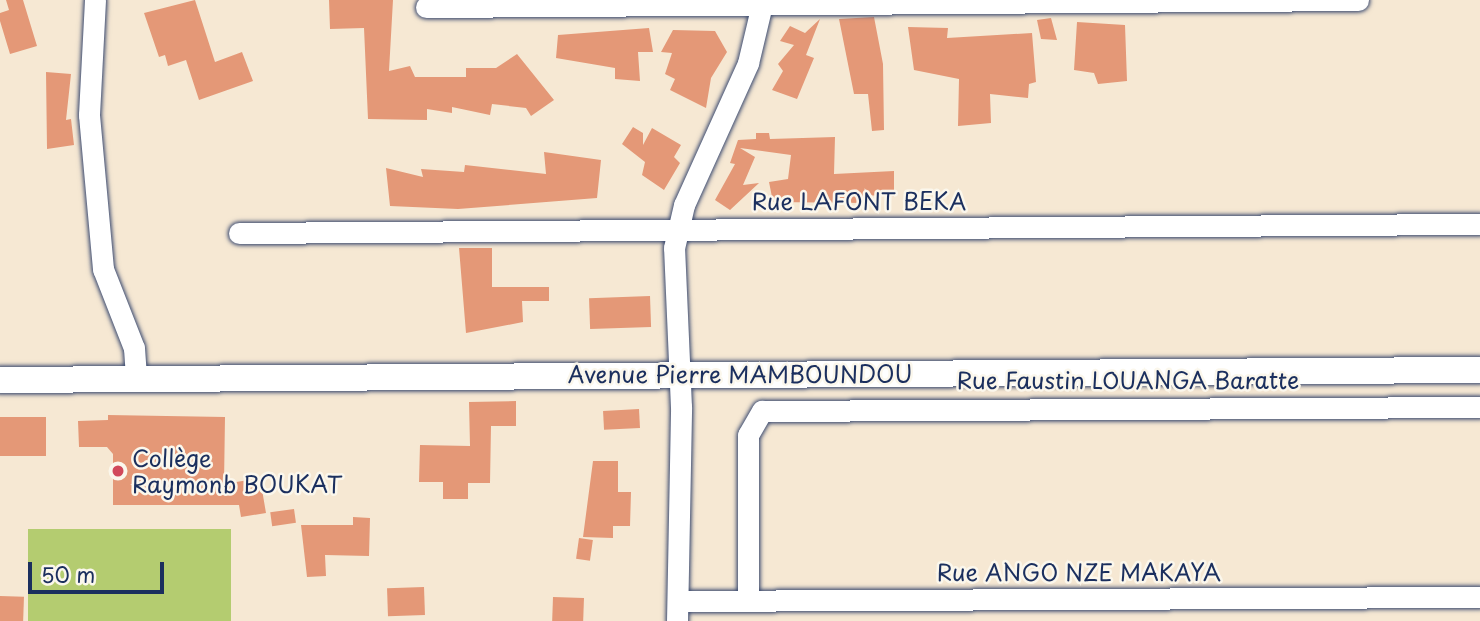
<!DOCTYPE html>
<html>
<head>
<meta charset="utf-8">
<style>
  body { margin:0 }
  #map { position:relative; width:1480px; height:621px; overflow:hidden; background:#f6e8d3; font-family:"Playpen Sans",sans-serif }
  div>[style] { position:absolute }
  .green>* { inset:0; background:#b4cc70; transform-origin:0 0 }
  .building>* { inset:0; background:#e49877; transform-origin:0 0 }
  .roads { filter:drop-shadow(0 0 2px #3c4b70) drop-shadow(0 0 2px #3c4b70) }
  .minor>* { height:21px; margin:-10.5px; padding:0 10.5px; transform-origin:10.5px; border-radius:10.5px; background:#fff }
  .tertiary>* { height:26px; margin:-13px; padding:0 13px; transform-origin:13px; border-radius:13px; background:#fff }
  .dots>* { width:19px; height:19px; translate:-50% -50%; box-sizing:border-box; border:4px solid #fbf7ec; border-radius:50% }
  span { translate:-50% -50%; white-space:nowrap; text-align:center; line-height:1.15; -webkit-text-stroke:5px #fbf7ec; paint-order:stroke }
  .street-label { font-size:23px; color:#1b2f5e }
  .poi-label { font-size:23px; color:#1b2f5e }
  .left { translate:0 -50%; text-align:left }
  .scale { position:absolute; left:28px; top:562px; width:136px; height:32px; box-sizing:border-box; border:4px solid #1b2f5e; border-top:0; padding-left:9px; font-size:21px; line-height:24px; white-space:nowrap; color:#1b2f5e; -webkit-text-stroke:5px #fbf7ec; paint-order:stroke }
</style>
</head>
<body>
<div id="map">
  <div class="green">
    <i style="left:28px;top:529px;width:203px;height:92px"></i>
  </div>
  <div class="building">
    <i style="clip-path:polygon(6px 0,23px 0,37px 46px,10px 54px,0 21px,0 13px,9px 10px)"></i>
    <i style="clip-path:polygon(195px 0,215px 62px,242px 52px,253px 81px,199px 100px,186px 60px,168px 66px,165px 55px,159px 57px,144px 13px)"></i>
    <i style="clip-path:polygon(329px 0,393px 0,389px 71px,410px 66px,415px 77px,466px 77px,466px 68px,496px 68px,517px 54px,554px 100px,531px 116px,526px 108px,492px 104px,490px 115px,452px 107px,452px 113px,427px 109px,427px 120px,368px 119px,364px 28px,330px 29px)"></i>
    <i style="clip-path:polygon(874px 17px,883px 64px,884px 130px,872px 131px,868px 94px,854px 94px,839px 19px)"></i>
    <i style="clip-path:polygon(1051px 18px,1057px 40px,1041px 39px,1037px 20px)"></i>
    <i style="clip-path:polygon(820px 19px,806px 55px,814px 58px,797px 99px,772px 90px,783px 71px,778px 64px,794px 45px,780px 41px,790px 26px,805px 33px)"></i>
    <i style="clip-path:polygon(1077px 22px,1125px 25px,1127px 81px,1098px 84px,1094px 73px,1074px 70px)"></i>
    <i style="clip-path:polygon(908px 27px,948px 28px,947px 38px,1032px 33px,1036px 82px,1029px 84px,1028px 98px,990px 94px,991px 123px,958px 126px,959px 79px,914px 70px)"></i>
    <i style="clip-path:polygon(649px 28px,653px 52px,638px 52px,640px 81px,615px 79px,615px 68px,556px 58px,558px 35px)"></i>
    <i style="clip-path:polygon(673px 30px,715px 31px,727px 52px,711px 78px,706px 108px,670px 90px,675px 79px,665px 74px,672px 53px,661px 52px)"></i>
    <i style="clip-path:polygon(46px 72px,71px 74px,66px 120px,71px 119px,74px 145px,47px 149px)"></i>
    <i style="clip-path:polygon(633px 127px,643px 133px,643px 145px,652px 128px,681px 145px,674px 157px,680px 163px,664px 190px,642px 175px,645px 162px,622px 144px)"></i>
    <i style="clip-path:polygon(756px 133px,769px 133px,770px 139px,835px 137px,834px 174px,894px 171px,894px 197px,867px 195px,867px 203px,773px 202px,769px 182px,788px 179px,791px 155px,740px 148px,755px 157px,743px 185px,759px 183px,730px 210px,715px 200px,735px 164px,730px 163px,738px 140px,756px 139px)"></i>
    <i style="clip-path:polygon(544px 152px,601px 160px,597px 198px,458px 209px,390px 206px,386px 168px,423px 177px,421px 169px,464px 172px,465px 165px,546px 174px)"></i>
    <i style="clip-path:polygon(459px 248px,492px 248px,492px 287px,549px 287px,549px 301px,522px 301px,523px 322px,466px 333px)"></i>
    <i style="left:650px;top:296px;width:31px;height:61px;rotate:88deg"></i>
    <i style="clip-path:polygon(516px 401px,516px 426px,491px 426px,490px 483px,468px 483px,468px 499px,443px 499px,443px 482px,419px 482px,420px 445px,470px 446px,469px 402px)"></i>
    <i style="left:639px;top:409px;width:19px;height:36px;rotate:87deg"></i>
    <i style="clip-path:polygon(108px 415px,225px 417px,224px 484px,260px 478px,266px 513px,241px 517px,239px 505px,113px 505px,113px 454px,107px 447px,79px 447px,78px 421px,108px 420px)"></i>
    <i style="left:0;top:417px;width:46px;height:39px"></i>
    <i style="clip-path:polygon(593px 461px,618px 461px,618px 492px,631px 492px,630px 526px,613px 526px,613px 538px,583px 537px)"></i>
    <i style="left:294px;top:509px;width:14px;height:24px;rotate:82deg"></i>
    <i style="clip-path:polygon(353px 517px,370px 518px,369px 556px,325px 555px,326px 576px,307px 577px,301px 525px,353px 525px)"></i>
    <i style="left:579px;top:538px;width:14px;height:21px;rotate:8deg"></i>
    <i style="left:424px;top:587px;width:28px;height:37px;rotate:88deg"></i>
    <i style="left:0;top:596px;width:24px;height:25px;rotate:2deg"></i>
    <i style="left:553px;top:597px;width:31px;height:24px;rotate:2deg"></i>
  </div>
  <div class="roads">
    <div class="minor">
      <i style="left:95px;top:0;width:115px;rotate:93deg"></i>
      <i style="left:89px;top:115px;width:155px;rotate:84.8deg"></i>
      <i style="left:103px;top:269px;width:85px;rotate:68.6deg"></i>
      <i style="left:134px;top:348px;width:31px;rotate:86deg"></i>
      <i style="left:426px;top:7px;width:932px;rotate:-0.43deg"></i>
      <i style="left:239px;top:233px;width:1241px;rotate:-0.42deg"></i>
      <i style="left:748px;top:600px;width:165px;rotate:-90deg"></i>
      <i style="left:748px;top:435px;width:28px;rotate:-60deg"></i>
      <i style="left:762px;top:411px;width:718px;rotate:-0.32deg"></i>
      <i style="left:678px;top:601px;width:802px;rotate:-0.29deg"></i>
      <i style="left:677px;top:621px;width:214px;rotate:-88.9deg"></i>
      <i style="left:681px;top:407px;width:159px;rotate:-92.5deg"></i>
      <i style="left:674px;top:248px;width:44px;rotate:-76.9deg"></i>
      <i style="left:684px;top:205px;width:156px;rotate:-65.7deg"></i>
      <i style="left:748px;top:63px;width:65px;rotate:-76.6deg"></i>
    </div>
    <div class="tertiary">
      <i style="left:0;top:380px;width:1480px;rotate:-0.39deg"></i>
    </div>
  </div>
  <div class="dots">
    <i style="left:118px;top:471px;background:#d1495b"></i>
  </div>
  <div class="street-label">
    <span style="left:859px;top:201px">Rue LAFONT BEKA</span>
    <span style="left:740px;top:374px">Avenue Pierre MAMBOUNDOU</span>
    <span style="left:1128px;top:380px">Rue Faustin LOUANGA Baratte</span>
    <span style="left:1079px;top:572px">Rue ANGO NZE MAKAYA</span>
  </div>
  <div class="poi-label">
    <span class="left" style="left:132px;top:471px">Collège<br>Raymonb BOUKAT</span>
  </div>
  <div class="scale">50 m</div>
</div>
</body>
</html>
